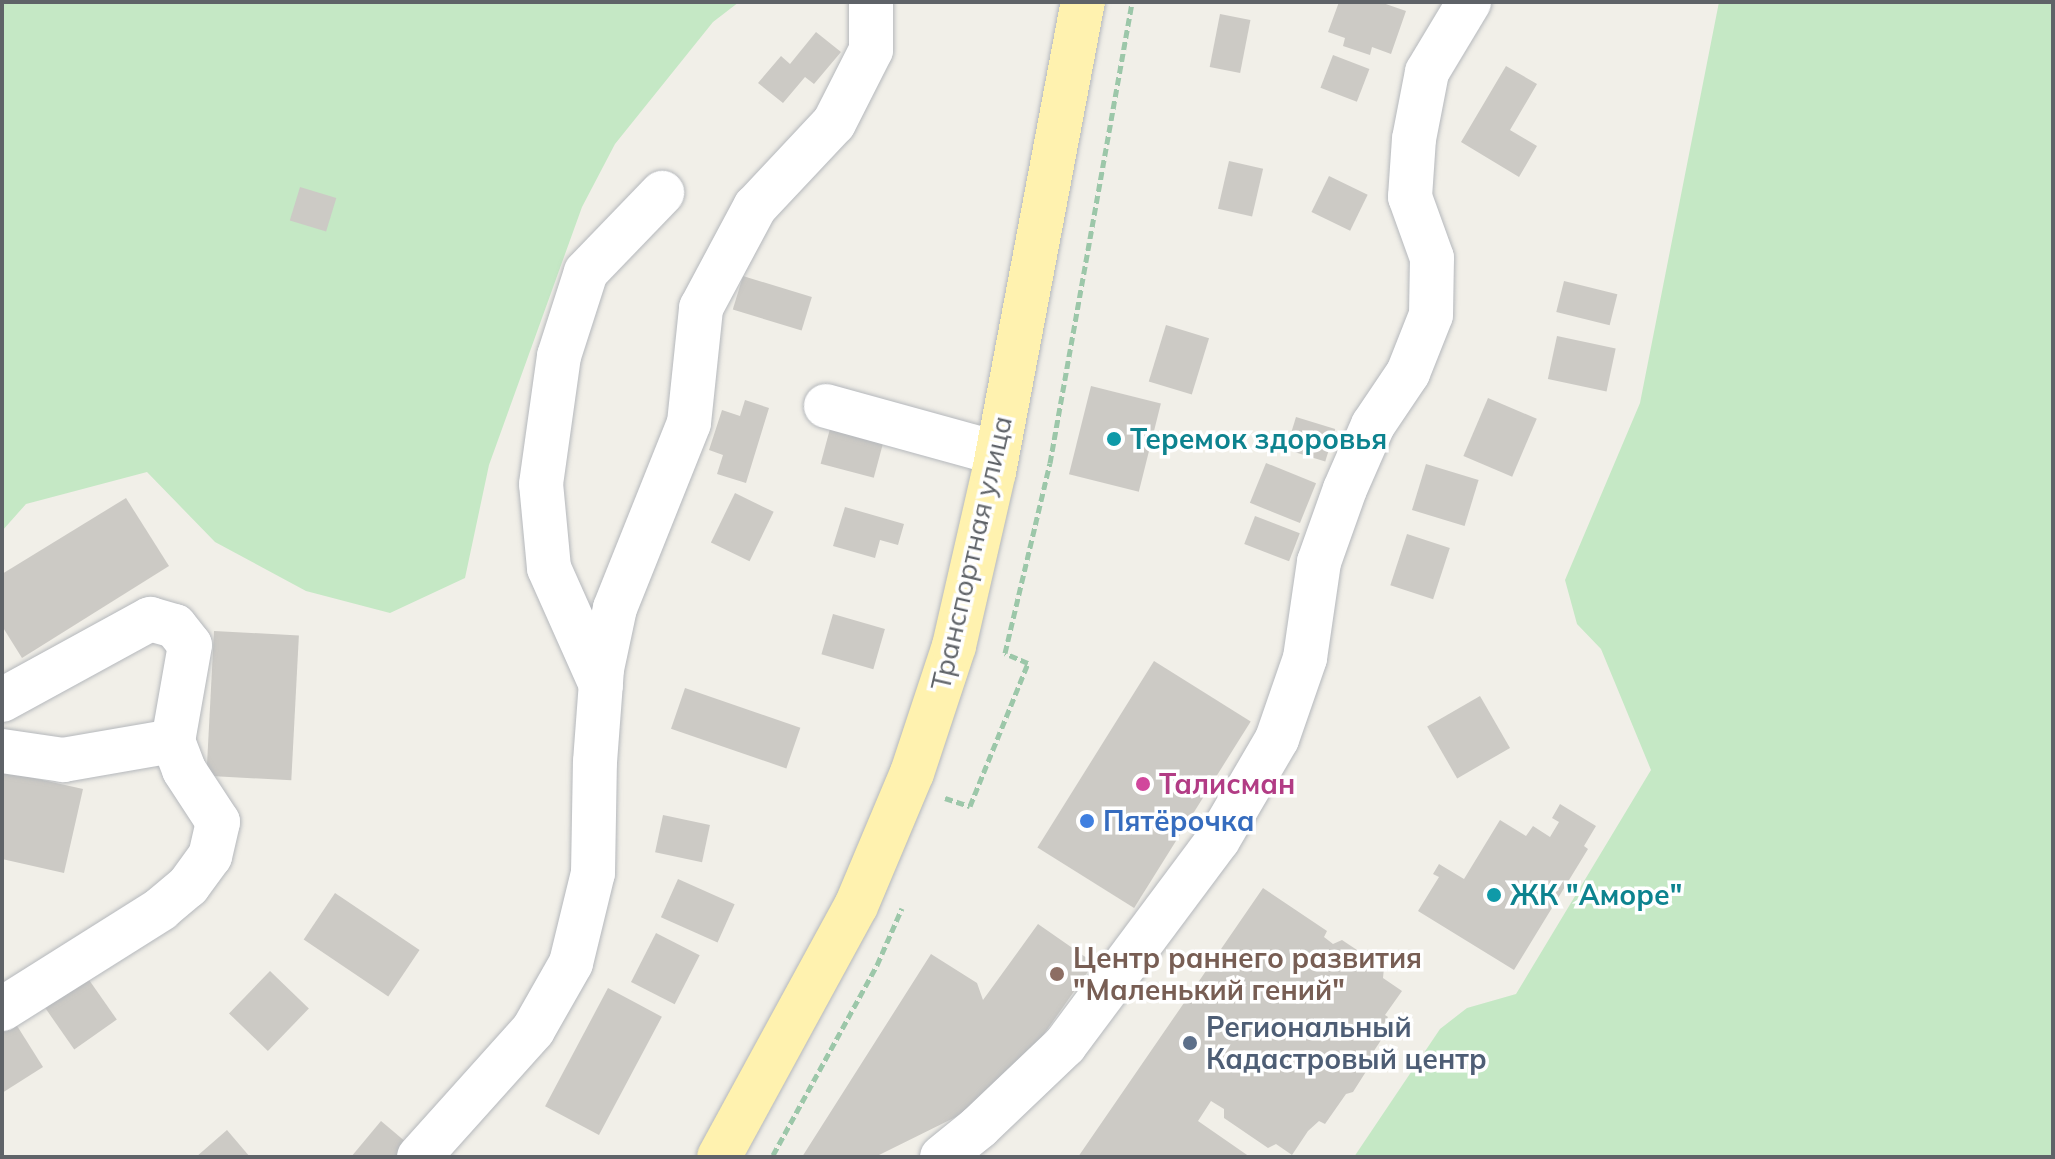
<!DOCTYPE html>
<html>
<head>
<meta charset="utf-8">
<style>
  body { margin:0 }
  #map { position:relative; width:2055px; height:1159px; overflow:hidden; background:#f1efe8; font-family:Mulish,sans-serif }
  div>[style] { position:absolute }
  .green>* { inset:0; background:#c5e8c5 }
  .building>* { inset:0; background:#cccac5; transform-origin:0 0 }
  .path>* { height:5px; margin-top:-2.5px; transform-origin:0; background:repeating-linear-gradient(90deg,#9cc7a9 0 8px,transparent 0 12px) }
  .roads { filter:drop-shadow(0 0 2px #b5b8bc) drop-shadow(0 0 2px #b5b8bc) }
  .minor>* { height:44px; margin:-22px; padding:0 22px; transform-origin:22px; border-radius:22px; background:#fff }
  .major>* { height:44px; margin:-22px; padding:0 22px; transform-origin:22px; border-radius:22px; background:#fff2af }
  .dots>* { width:22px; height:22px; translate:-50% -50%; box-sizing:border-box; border:4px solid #fff; border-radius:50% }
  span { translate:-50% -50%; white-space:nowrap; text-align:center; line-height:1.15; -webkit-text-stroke:7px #fff; paint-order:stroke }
  .culture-label { font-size:28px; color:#0d838f; font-weight:700 }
  .left { translate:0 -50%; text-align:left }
  .street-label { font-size:28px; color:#5f6368 }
  .hotel-label { font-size:28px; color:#b23c85; font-weight:700 }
  .shop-label { font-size:28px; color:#366cbe; font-weight:700 }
  .education-label { font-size:28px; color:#785e54; font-weight:700 }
  .service-label { font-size:28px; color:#4e5e75; font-weight:700 }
  .frame { position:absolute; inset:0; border:4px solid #5f6368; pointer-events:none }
</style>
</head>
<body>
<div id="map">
  <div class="green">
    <i style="clip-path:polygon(2px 2px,739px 2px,713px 22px,615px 144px,582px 207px,489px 465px,465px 578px,390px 613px,306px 591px,215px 542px,147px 472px,26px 504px,2px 531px)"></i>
    <i style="clip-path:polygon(1719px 2px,2053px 2px,2053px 1157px,1354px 1157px,1440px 1029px,1467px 1008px,1516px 994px,1651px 770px,1601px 649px,1577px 624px,1565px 580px,1640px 403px)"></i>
  </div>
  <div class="building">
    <i style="clip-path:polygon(1339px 2px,1380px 2px,1406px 11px,1391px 54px,1372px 47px,1370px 55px,1343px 46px,1345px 38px,1328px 32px)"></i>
    <i style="left:1220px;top:14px;width:31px;height:54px;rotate:11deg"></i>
    <i style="clip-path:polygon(816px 32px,841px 52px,814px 84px,805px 77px,783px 103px,758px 83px,781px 56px,790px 64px)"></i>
    <i style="left:1333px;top:55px;width:39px;height:35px;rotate:21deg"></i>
    <i style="clip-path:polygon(1506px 66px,1537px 84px,1510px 130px,1537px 146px,1519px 177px,1461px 142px)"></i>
    <i style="left:1229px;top:161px;width:35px;height:49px;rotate:13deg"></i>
    <i style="left:1329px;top:176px;width:43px;height:40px;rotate:26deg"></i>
    <i style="left:300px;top:187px;width:38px;height:35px;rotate:17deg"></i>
    <i style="left:743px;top:276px;width:72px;height:35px;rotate:17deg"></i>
    <i style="left:1564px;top:281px;width:55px;height:32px;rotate:14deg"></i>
    <i style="left:1166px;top:325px;width:45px;height:59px;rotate:17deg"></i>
    <i style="left:1557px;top:336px;width:60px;height:44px;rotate:12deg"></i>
    <i style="left:1091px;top:386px;width:72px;height:91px;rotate:14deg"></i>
    <i style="left:1488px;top:398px;width:53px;height:63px;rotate:23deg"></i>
    <i style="clip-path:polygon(745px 400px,769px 408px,746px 483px,717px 474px,723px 455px,709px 450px,722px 410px,740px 416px)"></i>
    <i style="left:1296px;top:417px;width:41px;height:34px;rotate:17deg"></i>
    <i style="left:831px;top:425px;width:55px;height:40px;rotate:15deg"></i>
    <i style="left:1266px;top:463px;width:54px;height:43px;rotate:22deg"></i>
    <i style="left:1426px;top:464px;width:55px;height:48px;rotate:17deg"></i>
    <i style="left:735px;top:493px;width:43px;height:55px;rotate:26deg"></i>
    <i style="clip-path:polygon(126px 498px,169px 566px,22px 658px,2px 626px,2px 574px)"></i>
    <i style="clip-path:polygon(845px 507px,904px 524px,898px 545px,880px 540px,875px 558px,833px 546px)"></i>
    <i style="left:1255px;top:516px;width:48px;height:30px;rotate:21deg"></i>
    <i style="left:1407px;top:534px;width:45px;height:54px;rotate:18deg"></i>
    <i style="left:833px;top:614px;width:54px;height:42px;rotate:16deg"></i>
    <i style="left:214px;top:631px;width:85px;height:145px;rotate:3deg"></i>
    <i style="left:1154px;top:661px;width:114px;height:220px;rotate:32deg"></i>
    <i style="left:685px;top:688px;width:122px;height:43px;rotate:19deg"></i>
    <i style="left:1480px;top:696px;width:60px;height:61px;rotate:60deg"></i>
    <i style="clip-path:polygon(2px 771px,83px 789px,64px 873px,2px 859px)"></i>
    <i style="clip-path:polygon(1560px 804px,1596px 826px,1584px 846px,1588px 849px,1514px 970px,1418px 911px,1439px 877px,1433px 874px,1439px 864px,1464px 879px,1500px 820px,1526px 836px,1533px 826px,1550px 837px,1559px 822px,1552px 818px)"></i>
    <i style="left:663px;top:815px;width:48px;height:38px;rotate:12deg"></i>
    <i style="left:678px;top:879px;width:62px;height:42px;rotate:24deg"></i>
    <i style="clip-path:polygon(1263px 888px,1327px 931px,1324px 937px,1333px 944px,1342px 940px,1384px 968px,1383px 978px,1402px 991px,1385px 1015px,1388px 1017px,1382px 1027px,1387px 1031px,1366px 1063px,1367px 1070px,1353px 1092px,1346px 1094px,1325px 1124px,1319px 1121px,1308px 1131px,1292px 1155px,1276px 1144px,1268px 1148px,1224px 1118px,1224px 1109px,1211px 1101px,1198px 1121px,1250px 1157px,1078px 1157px)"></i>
    <i style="left:335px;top:893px;width:102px;height:56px;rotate:34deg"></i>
    <i style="clip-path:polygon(1038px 924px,1094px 963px,1030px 1054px,972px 1109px,875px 1157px,802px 1157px,931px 954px,977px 983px,983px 1000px)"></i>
    <i style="left:656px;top:933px;width:49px;height:55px;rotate:27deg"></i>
    <i style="left:270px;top:971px;width:54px;height:59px;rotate:44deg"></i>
    <i style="left:87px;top:977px;width:52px;height:52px;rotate:55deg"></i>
    <i style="left:608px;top:988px;width:61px;height:134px;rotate:28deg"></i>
    <i style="clip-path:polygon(14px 1021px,43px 1067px,2px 1093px,2px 1029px)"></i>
    <i style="clip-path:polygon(381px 1121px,413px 1148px,405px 1157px,351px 1157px)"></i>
    <i style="clip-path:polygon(227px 1130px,250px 1157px,196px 1157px)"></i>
  </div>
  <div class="path">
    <i style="left:945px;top:798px;width:26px;rotate:18deg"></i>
    <i style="left:970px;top:806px;width:154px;rotate:-67.9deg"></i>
    <i style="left:1028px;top:663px;width:25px;rotate:-157deg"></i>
    <i style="left:1005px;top:653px;width:195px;rotate:-76.7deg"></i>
    <i style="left:1050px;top:463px;width:468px;rotate:-79.9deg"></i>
    <i style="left:773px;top:1155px;width:217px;rotate:-61.3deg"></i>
    <i style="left:877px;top:965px;width:62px;rotate:-66.3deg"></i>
  </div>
  <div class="roads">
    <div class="minor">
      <i style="left:826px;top:406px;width:177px;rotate:15.4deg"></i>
      <i style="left:601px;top:685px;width:128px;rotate:-114deg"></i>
      <i style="left:549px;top:568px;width:84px;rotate:-95.4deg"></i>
      <i style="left:541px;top:484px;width:129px;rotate:-82deg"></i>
      <i style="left:559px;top:356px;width:88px;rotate:-72.2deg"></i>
      <i style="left:586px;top:272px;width:110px;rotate:-46.1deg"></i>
      <i style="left:2px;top:700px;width:169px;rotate:-28.7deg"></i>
      <i style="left:150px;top:619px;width:26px;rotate:16deg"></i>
      <i style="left:175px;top:626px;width:24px;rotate:52deg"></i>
      <i style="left:190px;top:645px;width:97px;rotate:100deg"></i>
      <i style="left:173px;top:741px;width:31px;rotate:69deg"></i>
      <i style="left:184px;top:770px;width:62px;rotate:56.8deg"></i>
      <i style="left:218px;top:822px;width:35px;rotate:103deg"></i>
      <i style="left:210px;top:856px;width:37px;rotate:126deg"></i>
      <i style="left:188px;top:886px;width:35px;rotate:140deg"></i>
      <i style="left:161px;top:909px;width:188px;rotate:147.8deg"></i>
      <i style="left:2px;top:751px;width:62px;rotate:8.4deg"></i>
      <i style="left:63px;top:760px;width:112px;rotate:-9.8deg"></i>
      <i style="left:419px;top:1157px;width:171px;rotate:-48.1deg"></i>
      <i style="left:533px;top:1030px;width:77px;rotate:-60.4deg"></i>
      <i style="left:571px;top:963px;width:93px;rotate:-76.3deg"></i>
      <i style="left:593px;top:873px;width:111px;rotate:-89deg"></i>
      <i style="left:595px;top:762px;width:93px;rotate:-85.7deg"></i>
      <i style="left:602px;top:669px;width:62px;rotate:-78deg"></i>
      <i style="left:615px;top:608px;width:199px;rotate:-68.2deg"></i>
      <i style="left:689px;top:423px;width:116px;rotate:-84deg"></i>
      <i style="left:701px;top:308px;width:115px;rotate:-61.9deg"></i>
      <i style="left:755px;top:207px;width:115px;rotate:-46.8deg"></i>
      <i style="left:834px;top:123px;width:82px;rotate:-63.1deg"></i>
      <i style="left:871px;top:50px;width:48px;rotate:-90deg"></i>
      <i style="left:942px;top:1157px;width:48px;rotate:-39deg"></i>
      <i style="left:979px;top:1127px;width:119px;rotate:-43.6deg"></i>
      <i style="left:1065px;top:1045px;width:256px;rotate:-53.3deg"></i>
      <i style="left:1218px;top:840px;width:117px;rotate:-59.7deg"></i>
      <i style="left:1277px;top:739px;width:86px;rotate:-70.9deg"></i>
      <i style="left:1305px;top:658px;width:97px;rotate:-81.7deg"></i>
      <i style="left:1319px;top:562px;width:77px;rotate:-70.4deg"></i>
      <i style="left:1345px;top:489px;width:70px;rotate:-66.4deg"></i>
      <i style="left:1373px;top:425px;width:63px;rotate:-56.1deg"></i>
      <i style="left:1408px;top:373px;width:62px;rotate:-68.4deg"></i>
      <i style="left:1431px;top:315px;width:57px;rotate:-89deg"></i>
      <i style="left:1432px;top:258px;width:65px;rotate:-109.8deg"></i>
      <i style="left:1410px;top:197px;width:58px;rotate:-86.1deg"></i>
      <i style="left:1414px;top:139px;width:68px;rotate:-79deg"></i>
      <i style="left:1427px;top:72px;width:82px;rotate:-59deg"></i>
    </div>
    <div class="major">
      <i style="left:719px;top:1157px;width:286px;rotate:-61.4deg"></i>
      <i style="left:856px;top:906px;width:144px;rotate:-67.2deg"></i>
      <i style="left:912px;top:773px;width:134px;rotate:-71.7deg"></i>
      <i style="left:954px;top:646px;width:179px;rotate:-77.1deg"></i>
      <i style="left:994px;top:472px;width:478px;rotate:-79.3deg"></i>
    </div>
  </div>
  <div class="dots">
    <i style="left:1114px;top:439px;background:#0f9aa8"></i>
    <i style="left:1143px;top:784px;background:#d1479c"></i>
    <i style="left:1087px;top:821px;background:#3f7fe0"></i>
    <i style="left:1494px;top:895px;background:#0f9aa8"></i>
    <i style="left:1057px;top:974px;background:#8d6e63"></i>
    <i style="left:1190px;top:1043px;background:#5c6f8a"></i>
  </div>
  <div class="culture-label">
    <span class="left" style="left:1130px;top:439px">Теремок здоровья</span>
    <span class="left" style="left:1510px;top:895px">ЖК "Аморе"</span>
  </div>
  <div class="street-label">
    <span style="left:971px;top:553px;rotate:-77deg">Транспортная улица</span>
  </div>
  <div class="hotel-label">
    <span class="left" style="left:1159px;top:784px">Талисман</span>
  </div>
  <div class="shop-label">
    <span class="left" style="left:1103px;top:821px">Пятёрочка</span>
  </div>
  <div class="education-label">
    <span class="left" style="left:1073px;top:974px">Центр раннего развития<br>"Маленький гений"</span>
  </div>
  <div class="service-label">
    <span class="left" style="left:1206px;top:1043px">Региональный<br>Кадастровый центр</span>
  </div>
  <div class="frame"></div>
</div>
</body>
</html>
